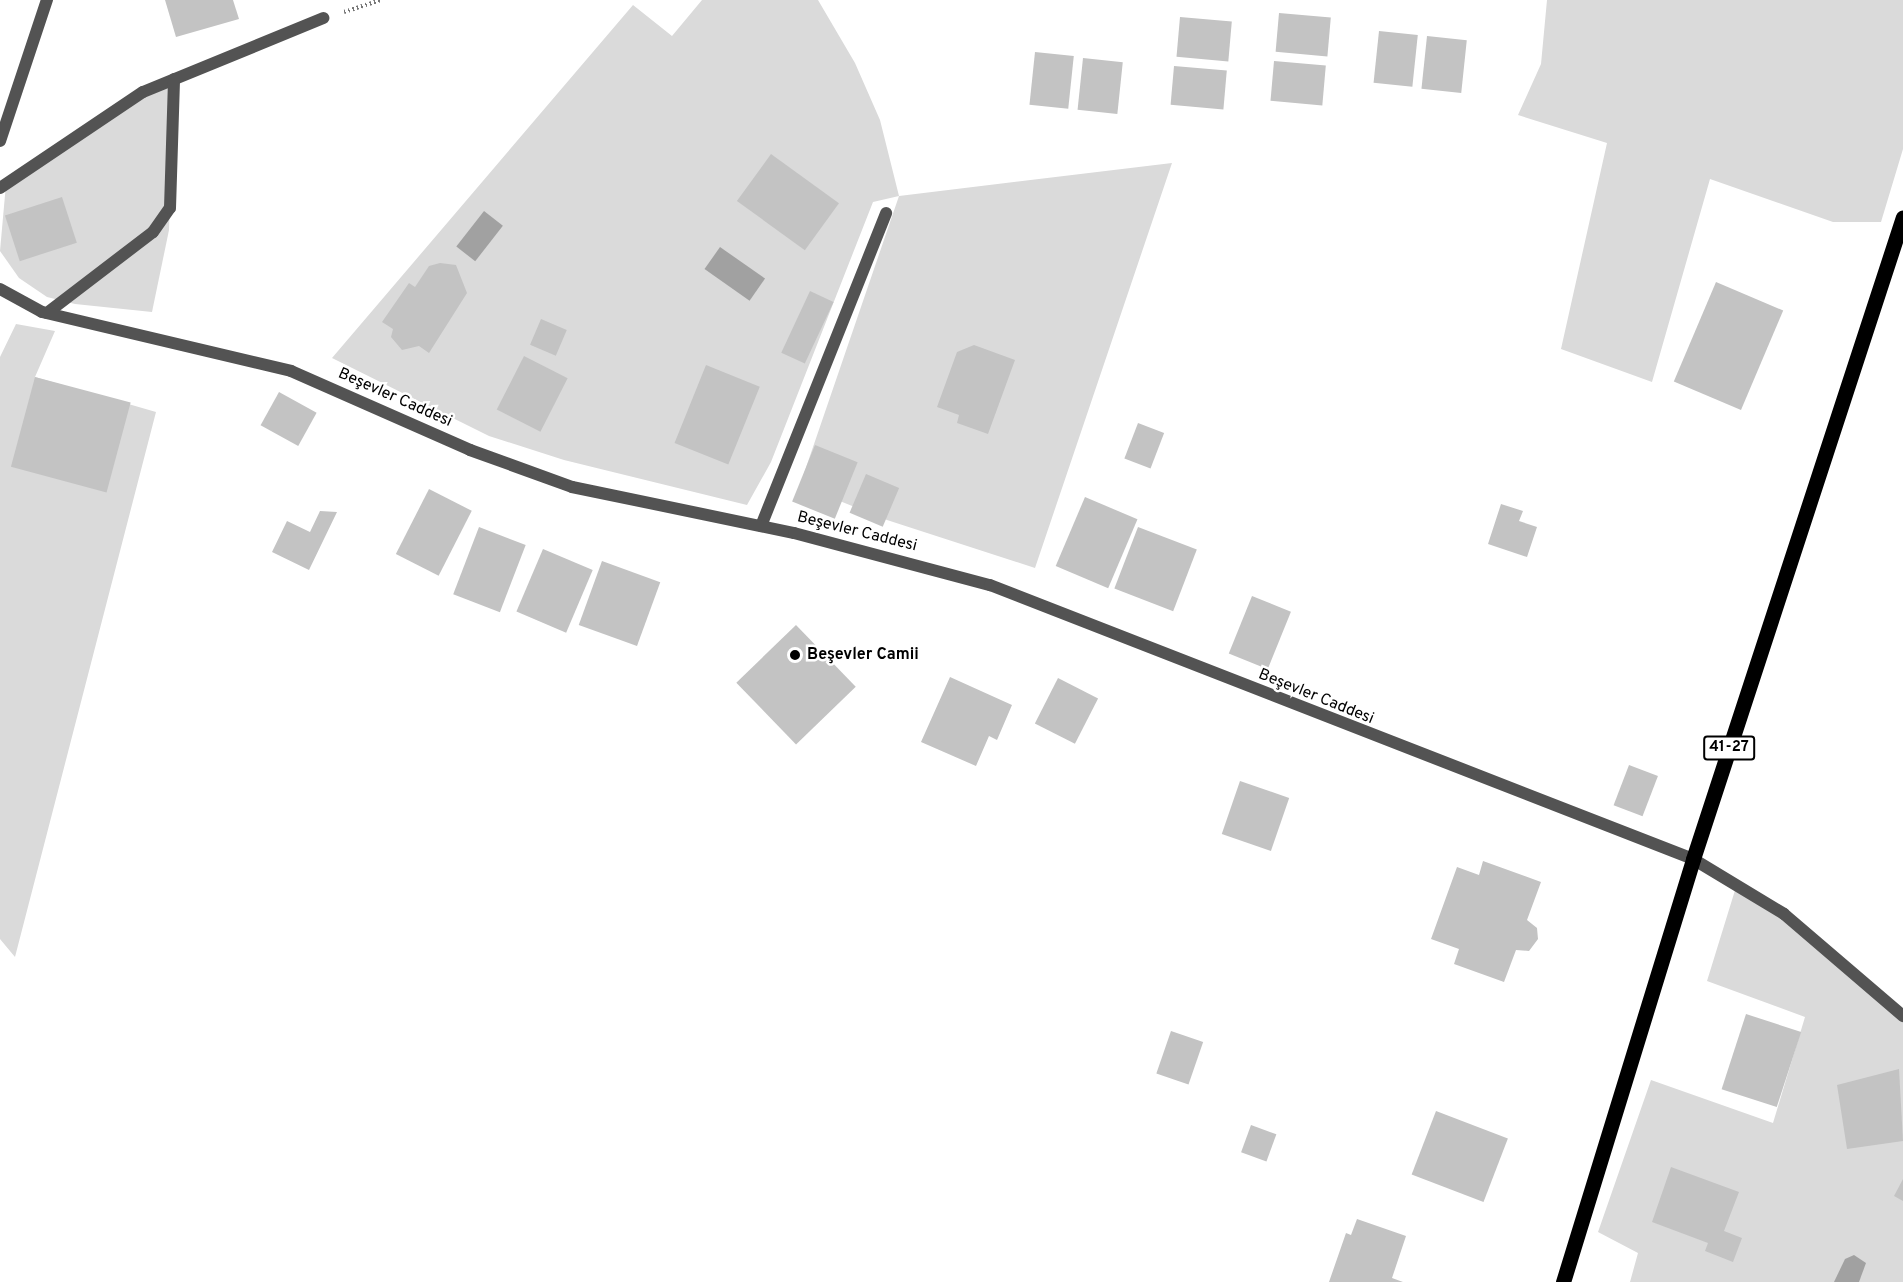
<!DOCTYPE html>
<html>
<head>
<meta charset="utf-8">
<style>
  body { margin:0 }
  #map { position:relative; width:1903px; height:1282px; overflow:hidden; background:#fff; font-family:Overpass,sans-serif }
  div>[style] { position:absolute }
  .green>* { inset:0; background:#dadada }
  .water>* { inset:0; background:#a1a1a1; transform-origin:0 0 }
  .building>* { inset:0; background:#c3c3c3; transform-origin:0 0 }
  .path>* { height:4px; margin-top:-2px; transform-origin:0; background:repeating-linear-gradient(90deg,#757575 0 1.5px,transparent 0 4.5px) }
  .lane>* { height:12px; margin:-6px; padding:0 6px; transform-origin:6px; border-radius:6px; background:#535353 }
  .street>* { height:12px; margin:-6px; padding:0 6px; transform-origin:6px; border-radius:6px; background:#535353 }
  .primary>* { height:15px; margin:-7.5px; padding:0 7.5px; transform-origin:7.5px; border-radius:7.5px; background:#000 }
  .dots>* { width:16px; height:16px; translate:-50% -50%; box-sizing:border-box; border:3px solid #fff; border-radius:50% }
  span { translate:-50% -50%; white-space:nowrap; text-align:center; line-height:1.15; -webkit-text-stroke:5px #fff; paint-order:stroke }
  .shield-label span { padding:2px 4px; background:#fff; border:2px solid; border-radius:4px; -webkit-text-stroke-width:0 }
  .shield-label { font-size:15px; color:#000; font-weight:700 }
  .street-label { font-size:16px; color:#000 }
  .poi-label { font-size:16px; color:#000; font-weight:700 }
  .left { translate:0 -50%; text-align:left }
</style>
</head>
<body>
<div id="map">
  <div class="green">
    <i style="clip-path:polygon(702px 0,818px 0,855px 63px,880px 120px,899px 196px,1172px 163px,1035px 568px,887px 520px,800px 485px,899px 196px,873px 202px,771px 462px,747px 505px,564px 460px,489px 436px,332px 358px,633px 5px,672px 36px)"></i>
    <i style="clip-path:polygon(1547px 0,1903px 0,1903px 149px,1881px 222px,1833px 222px,1710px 179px,1652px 382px,1561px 349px,1607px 143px,1518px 115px,1541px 64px)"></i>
    <i style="clip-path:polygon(174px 79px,169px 230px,152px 312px,75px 304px,47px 297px,19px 278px,0 251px,6px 184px)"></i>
    <i style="clip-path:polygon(16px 324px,55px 331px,35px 377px,156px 412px,15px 957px,0 939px,0 357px)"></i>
    <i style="clip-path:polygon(1736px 887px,1784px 914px,1903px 1016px,1903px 1282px,1630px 1282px,1638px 1253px,1598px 1232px,1651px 1080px,1773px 1123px,1805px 1017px,1707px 981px)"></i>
  </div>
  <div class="water">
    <i style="left:484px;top:211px;width:24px;height:45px;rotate:38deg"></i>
    <i style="left:720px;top:247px;width:55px;height:27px;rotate:35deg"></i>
    <i style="clip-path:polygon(1854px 1255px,1866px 1263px,1859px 1282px,1834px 1282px,1845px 1259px)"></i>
  </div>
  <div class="building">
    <i style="clip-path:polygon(165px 0,233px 0,239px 19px,176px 37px)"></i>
    <i style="left:1279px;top:13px;width:52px;height:39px;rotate:5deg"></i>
    <i style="left:1180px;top:17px;width:52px;height:40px;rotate:5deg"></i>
    <i style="left:1379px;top:31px;width:39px;height:52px;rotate:6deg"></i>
    <i style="left:1427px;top:36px;width:40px;height:53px;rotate:6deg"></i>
    <i style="left:1035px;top:52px;width:39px;height:53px;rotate:6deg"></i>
    <i style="left:1083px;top:58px;width:40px;height:52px;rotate:6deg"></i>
    <i style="left:1274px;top:61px;width:52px;height:40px;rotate:5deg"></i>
    <i style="left:1174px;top:66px;width:53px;height:39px;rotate:5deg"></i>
    <i style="left:771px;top:154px;width:84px;height:58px;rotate:36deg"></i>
    <i style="left:62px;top:197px;width:48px;height:60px;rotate:72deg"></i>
    <i style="clip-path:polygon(440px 263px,456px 265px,467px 293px,429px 353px,419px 346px,402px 350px,391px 337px,393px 329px,382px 322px,409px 283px,415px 287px,429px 266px)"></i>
    <i style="left:1716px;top:282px;width:73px;height:108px;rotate:23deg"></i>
    <i style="left:810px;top:291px;width:26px;height:68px;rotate:25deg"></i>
    <i style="left:541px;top:319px;width:28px;height:28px;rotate:23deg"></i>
    <i style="clip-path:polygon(974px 345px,1015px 360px,988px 434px,957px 423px,959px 415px,937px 407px,957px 352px)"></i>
    <i style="left:524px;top:356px;width:49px;height:60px;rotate:27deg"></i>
    <i style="left:706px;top:365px;width:58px;height:84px;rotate:22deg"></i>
    <i style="left:35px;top:377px;width:99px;height:93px;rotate:15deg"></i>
    <i style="left:279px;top:392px;width:43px;height:38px;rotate:29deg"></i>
    <i style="left:1138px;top:423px;width:28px;height:38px;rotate:21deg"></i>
    <i style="left:815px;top:445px;width:46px;height:61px;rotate:22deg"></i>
    <i style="left:866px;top:474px;width:36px;height:42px;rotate:23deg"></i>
    <i style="left:429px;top:489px;width:48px;height:73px;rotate:27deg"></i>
    <i style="left:1085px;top:497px;width:57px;height:75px;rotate:23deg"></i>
    <i style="clip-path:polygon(1501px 504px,1523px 511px,1519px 521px,1537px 527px,1527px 557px,1488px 544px)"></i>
    <i style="clip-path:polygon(320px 511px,337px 512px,309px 570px,272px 552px,287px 521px,310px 532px)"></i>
    <i style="left:479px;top:527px;width:50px;height:72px;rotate:21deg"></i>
    <i style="left:1138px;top:527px;width:63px;height:66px;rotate:21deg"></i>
    <i style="left:543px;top:549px;width:54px;height:68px;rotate:23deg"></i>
    <i style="left:602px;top:561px;width:62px;height:68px;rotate:20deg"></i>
    <i style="left:1252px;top:596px;width:42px;height:62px;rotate:22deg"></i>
    <i style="left:796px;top:625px;width:86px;height:83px;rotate:46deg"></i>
    <i style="clip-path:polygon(950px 677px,1012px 705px,997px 740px,989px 736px,976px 766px,921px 742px)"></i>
    <i style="left:1058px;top:678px;width:45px;height:51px;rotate:27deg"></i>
    <i style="left:1629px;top:765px;width:31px;height:43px;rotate:21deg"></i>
    <i style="left:1240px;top:781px;width:52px;height:56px;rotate:19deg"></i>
    <i style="clip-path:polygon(1483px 861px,1541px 882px,1527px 920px,1537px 928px,1538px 939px,1529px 951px,1516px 950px,1504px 982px,1454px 964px,1459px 949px,1431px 939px,1457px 867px,1479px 875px)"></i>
    <i style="left:1746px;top:1014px;width:58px;height:79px;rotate:18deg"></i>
    <i style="left:1171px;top:1031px;width:34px;height:45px;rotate:19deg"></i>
    <i style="clip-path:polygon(1899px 1069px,1903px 1141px,1847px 1149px,1837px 1085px)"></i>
    <i style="left:1436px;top:1111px;width:77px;height:68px;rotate:21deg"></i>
    <i style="left:1251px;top:1125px;width:27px;height:29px;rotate:20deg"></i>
    <i style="clip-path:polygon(1671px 1167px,1739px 1192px,1724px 1231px,1742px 1238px,1733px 1262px,1705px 1251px,1708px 1243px,1652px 1222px)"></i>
    <i style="clip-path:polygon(1903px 1179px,1903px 1201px,1894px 1196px)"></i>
    <i style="clip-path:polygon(1357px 1219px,1406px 1236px,1392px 1278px,1403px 1282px,1329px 1282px,1346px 1233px,1351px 1235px)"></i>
  </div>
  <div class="path">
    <i style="left:344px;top:12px;width:38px;rotate:-18deg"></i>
  </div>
  <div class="lane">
    <i style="left:0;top:188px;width:172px;rotate:-33.9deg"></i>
    <i style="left:143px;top:92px;width:195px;rotate:-22.3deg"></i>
    <i style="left:47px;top:313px;width:133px;rotate:-37.4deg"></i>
    <i style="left:153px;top:232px;width:29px;rotate:-55deg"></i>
    <i style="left:170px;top:208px;width:129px;rotate:-88.2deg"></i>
    <i style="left:761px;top:526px;width:337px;rotate:-68.2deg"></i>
    <i style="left:1693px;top:859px;width:106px;rotate:31.1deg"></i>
    <i style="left:1784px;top:914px;width:157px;rotate:40.6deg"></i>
  </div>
  <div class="street">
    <i style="left:0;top:141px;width:149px;rotate:-71.6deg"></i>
    <i style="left:0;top:289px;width:48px;rotate:28.7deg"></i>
    <i style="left:42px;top:312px;width:256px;rotate:13.3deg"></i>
    <i style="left:291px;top:371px;width:196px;rotate:23.8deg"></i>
    <i style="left:470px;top:450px;width:109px;rotate:19.9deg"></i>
    <i style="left:572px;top:487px;width:227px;rotate:11.7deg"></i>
    <i style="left:794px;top:533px;width:203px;rotate:14.9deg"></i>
    <i style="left:990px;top:585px;width:755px;rotate:21.29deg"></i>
  </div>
  <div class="primary">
    <i style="left:1563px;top:1282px;width:443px;rotate:-72.9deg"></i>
    <i style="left:1693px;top:859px;width:675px;rotate:-71.89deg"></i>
  </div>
  <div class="dots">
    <i style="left:795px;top:655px;background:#000"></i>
  </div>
  <div class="shield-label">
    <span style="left:1729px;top:748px">41-27</span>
  </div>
  <div class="street-label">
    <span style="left:395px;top:398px;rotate:24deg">Beşevler Caddesi</span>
    <span style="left:857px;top:532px;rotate:14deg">Beşevler Caddesi</span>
    <span style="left:1316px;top:697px;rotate:22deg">Beşevler Caddesi</span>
  </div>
  <div class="poi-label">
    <span class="left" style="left:807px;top:655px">Beşevler Camii</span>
  </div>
</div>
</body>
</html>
